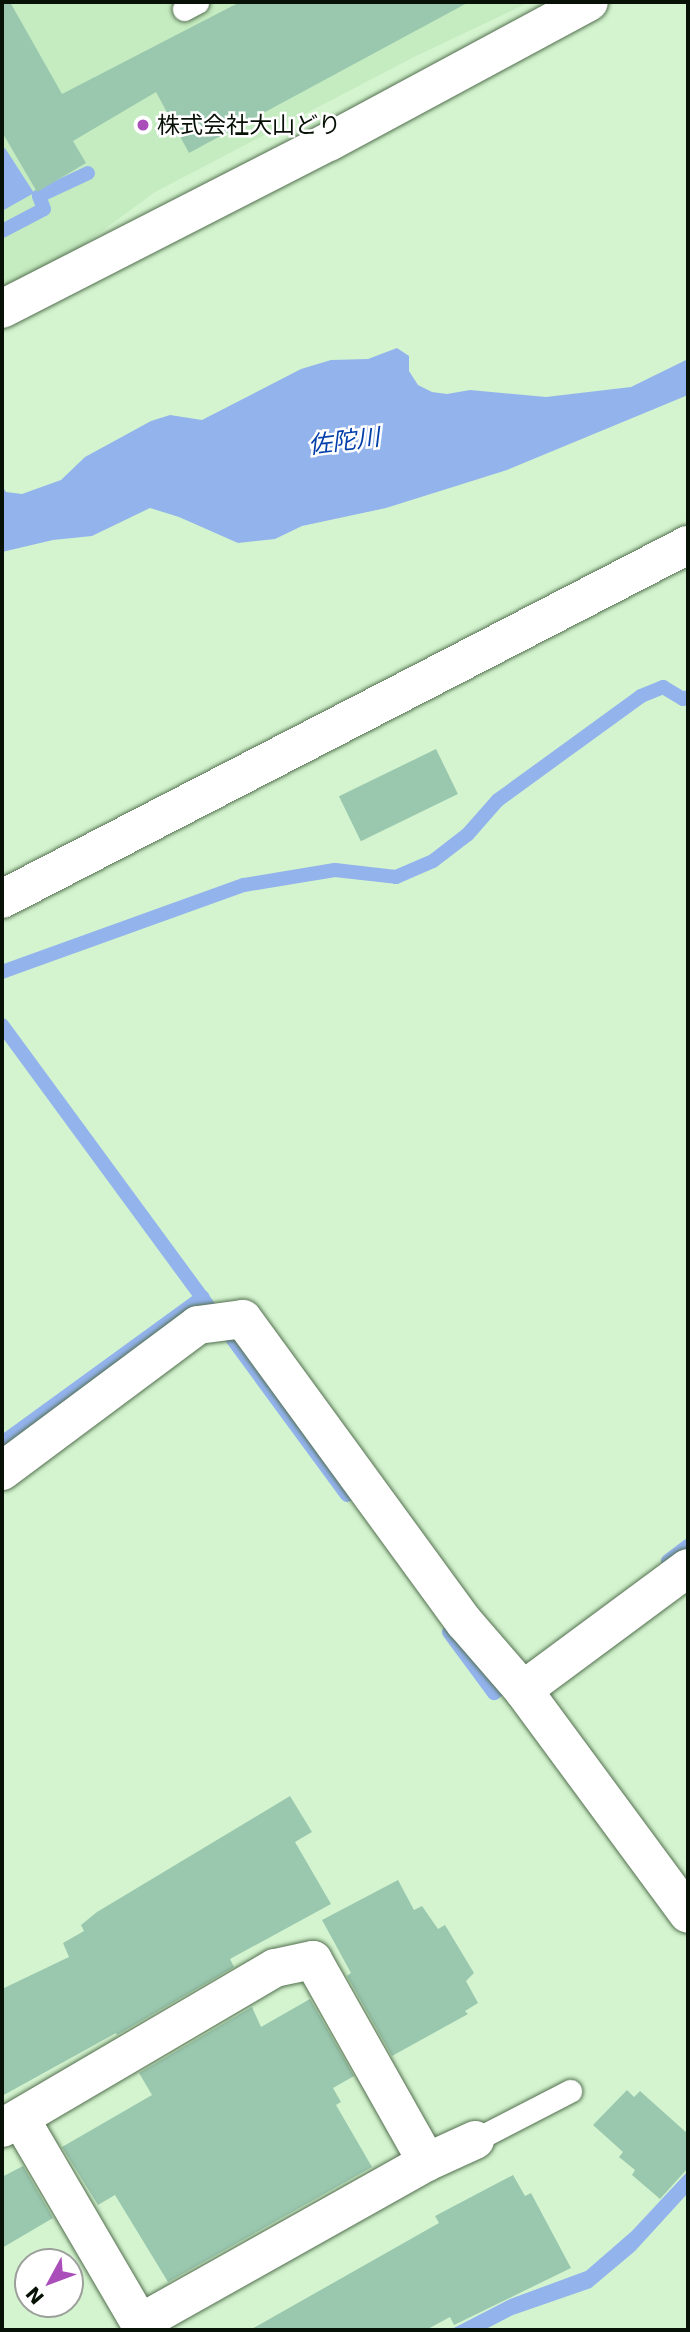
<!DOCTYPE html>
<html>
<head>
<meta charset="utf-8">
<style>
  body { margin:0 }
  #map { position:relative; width:690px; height:2332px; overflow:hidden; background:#d4f4cf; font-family:"DejaVu Sans","Noto Sans JP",sans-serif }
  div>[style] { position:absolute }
  .built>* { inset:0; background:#c5ebc0 }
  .water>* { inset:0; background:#93b3ed }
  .stream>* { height:14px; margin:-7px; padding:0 7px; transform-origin:7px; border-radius:7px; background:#93b3ed }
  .building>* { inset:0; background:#9ac8af; transform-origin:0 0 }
  .roads { filter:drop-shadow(0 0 2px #536f4f) drop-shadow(0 0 2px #536f4f) }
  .service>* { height:23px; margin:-11.5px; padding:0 11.5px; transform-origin:11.5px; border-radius:11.5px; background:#fff }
  .minor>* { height:38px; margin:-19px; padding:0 19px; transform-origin:19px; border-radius:19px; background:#fff }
  .dots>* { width:19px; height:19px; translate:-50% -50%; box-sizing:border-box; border:4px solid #fff; border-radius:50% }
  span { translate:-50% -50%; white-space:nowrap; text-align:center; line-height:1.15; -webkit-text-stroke:5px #fff; paint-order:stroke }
  .poi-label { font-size:23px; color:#071106 }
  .left { translate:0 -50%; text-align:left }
  .water-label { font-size:24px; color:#023faa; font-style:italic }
  .frame { position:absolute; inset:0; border:4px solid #071106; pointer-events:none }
  .north { position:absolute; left:14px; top:2248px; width:70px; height:70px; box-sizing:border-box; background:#fff; border:2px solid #9ca09b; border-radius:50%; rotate:229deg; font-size:19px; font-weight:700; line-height:28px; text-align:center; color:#071106 }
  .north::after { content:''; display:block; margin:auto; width:24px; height:32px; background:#aa4fba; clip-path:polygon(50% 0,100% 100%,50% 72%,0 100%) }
</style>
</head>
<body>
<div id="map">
  <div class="built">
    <i style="clip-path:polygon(2px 2px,530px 2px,414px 57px,155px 192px,71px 254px,2px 287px)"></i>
  </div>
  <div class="water">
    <i style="clip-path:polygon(5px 148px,34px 193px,2px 211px,2px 150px)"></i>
    <i style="clip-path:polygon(397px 348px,409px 356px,409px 371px,418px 385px,432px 392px,447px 394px,470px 390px,546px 397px,631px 387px,688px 359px,688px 395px,507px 470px,386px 508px,302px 526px,275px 539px,238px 543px,179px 517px,150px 508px,92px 536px,53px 540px,2px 552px,2px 486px,6px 492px,22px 494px,61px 480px,85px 457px,151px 421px,170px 415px,202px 420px,301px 369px,331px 360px,368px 359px)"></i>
    <i style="clip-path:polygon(688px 2171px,688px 2193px,635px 2251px,591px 2288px,513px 2315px,484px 2330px,450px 2330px,510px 2299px,586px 2271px,632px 2231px)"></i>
  </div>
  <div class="stream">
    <i style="left:2px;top:231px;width:47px;rotate:-27.6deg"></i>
    <i style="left:44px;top:209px;width:14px;rotate:-111deg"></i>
    <i style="left:39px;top:196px;width:54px;rotate:-25.1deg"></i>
    <i style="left:2px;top:972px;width:257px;rotate:-19.8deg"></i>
    <i style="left:244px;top:885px;width:92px;rotate:-9.4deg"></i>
    <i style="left:335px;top:870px;width:61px;rotate:6.5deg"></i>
    <i style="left:396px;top:877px;width:40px;rotate:-23.4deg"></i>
    <i style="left:433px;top:861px;width:44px;rotate:-37.6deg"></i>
    <i style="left:468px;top:834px;width:45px;rotate:-48.6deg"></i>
    <i style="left:498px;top:800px;width:177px;rotate:-36deg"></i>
    <i style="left:641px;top:696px;width:24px;rotate:-22deg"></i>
    <i style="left:663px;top:687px;width:23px;rotate:31deg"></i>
    <i style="left:683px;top:699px;width:5px;rotate:-22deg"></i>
    <i style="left:2px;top:1025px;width:583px;rotate:53.72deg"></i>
    <i style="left:2px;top:1443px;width:248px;rotate:-36deg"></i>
    <i style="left:668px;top:1561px;width:25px;rotate:-37deg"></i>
    <i style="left:449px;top:1632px;width:76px;rotate:53.6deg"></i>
    <i style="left:494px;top:1693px;width:23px;rotate:-38deg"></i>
  </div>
  <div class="building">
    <i style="clip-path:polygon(2px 2px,10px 2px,62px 94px,240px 2px,469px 2px,189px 153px,156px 92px,73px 141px,86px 163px,37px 192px,2px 132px)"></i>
    <i style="left:436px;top:749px;width:50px;height:108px;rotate:64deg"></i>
    <i style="clip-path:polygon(290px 1796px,312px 1832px,295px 1842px,331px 1904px,230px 1959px,234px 1967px,117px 2035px,116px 2033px,2px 2096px,2px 1989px,69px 1957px,63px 1943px,84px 1931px,81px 1925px,97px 1912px)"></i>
    <i style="clip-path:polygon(398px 1880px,414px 1910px,422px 1906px,438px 1929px,445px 1925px,474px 1973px,466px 1981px,478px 2003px,465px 2011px,468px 2014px,392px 2056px,347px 1976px,351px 1973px,322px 1920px)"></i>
    <i style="clip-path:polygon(310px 1999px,354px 2076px,333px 2088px,341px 2102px,336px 2105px,372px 2167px,168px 2282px,115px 2195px,98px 2205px,62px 2147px,152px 2095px,139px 2073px,252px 2007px,261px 2027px)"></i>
    <i style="clip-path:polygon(627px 2090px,634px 2097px,640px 2091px,688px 2134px,688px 2168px,660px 2199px,632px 2175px,635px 2170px,619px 2157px,623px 2152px,593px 2125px)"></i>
    <i style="clip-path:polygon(23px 2166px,53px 2218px,2px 2248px,2px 2177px)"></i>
    <i style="clip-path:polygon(513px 2175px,525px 2196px,531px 2193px,571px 2268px,454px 2325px,450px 2317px,426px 2330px,250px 2330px,439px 2223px,435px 2216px)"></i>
  </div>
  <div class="roads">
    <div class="service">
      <i style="left:184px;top:9px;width:15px;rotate:-28deg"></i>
      <i style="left:475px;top:2140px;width:107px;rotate:-27.3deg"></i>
    </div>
    <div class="minor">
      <i style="left:2px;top:309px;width:367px;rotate:-27.1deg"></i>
      <i style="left:329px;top:142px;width:295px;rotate:-28.3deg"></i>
      <i style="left:2px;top:899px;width:772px;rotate:-27.3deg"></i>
      <i style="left:2px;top:1471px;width:244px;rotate:-36.7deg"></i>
      <i style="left:198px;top:1325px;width:45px;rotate:-7.6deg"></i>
      <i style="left:243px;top:1319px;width:376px;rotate:53.9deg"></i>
      <i style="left:465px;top:1623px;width:89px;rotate:49.1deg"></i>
      <i style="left:523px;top:1690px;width:278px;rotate:53.6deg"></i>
      <i style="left:523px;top:1690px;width:205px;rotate:-36.5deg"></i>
      <i style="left:20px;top:2118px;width:238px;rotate:59.7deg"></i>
      <i style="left:140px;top:2323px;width:329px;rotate:-29.3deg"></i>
      <i style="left:427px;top:2162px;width:53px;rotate:-24.6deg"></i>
      <i style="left:2px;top:2128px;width:316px;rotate:-30.4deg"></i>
      <i style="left:275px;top:1968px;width:39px;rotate:-12deg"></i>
      <i style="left:313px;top:1960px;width:232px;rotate:60.6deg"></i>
    </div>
  </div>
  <div class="dots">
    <i style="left:143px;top:125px;background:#aa4fba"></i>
  </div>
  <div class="poi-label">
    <span class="left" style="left:157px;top:125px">株式会社大山どり</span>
  </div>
  <div class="water-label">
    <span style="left:344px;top:442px;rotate:-7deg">佐陀川</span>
  </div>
  <div class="frame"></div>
  <div class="north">N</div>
</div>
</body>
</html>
